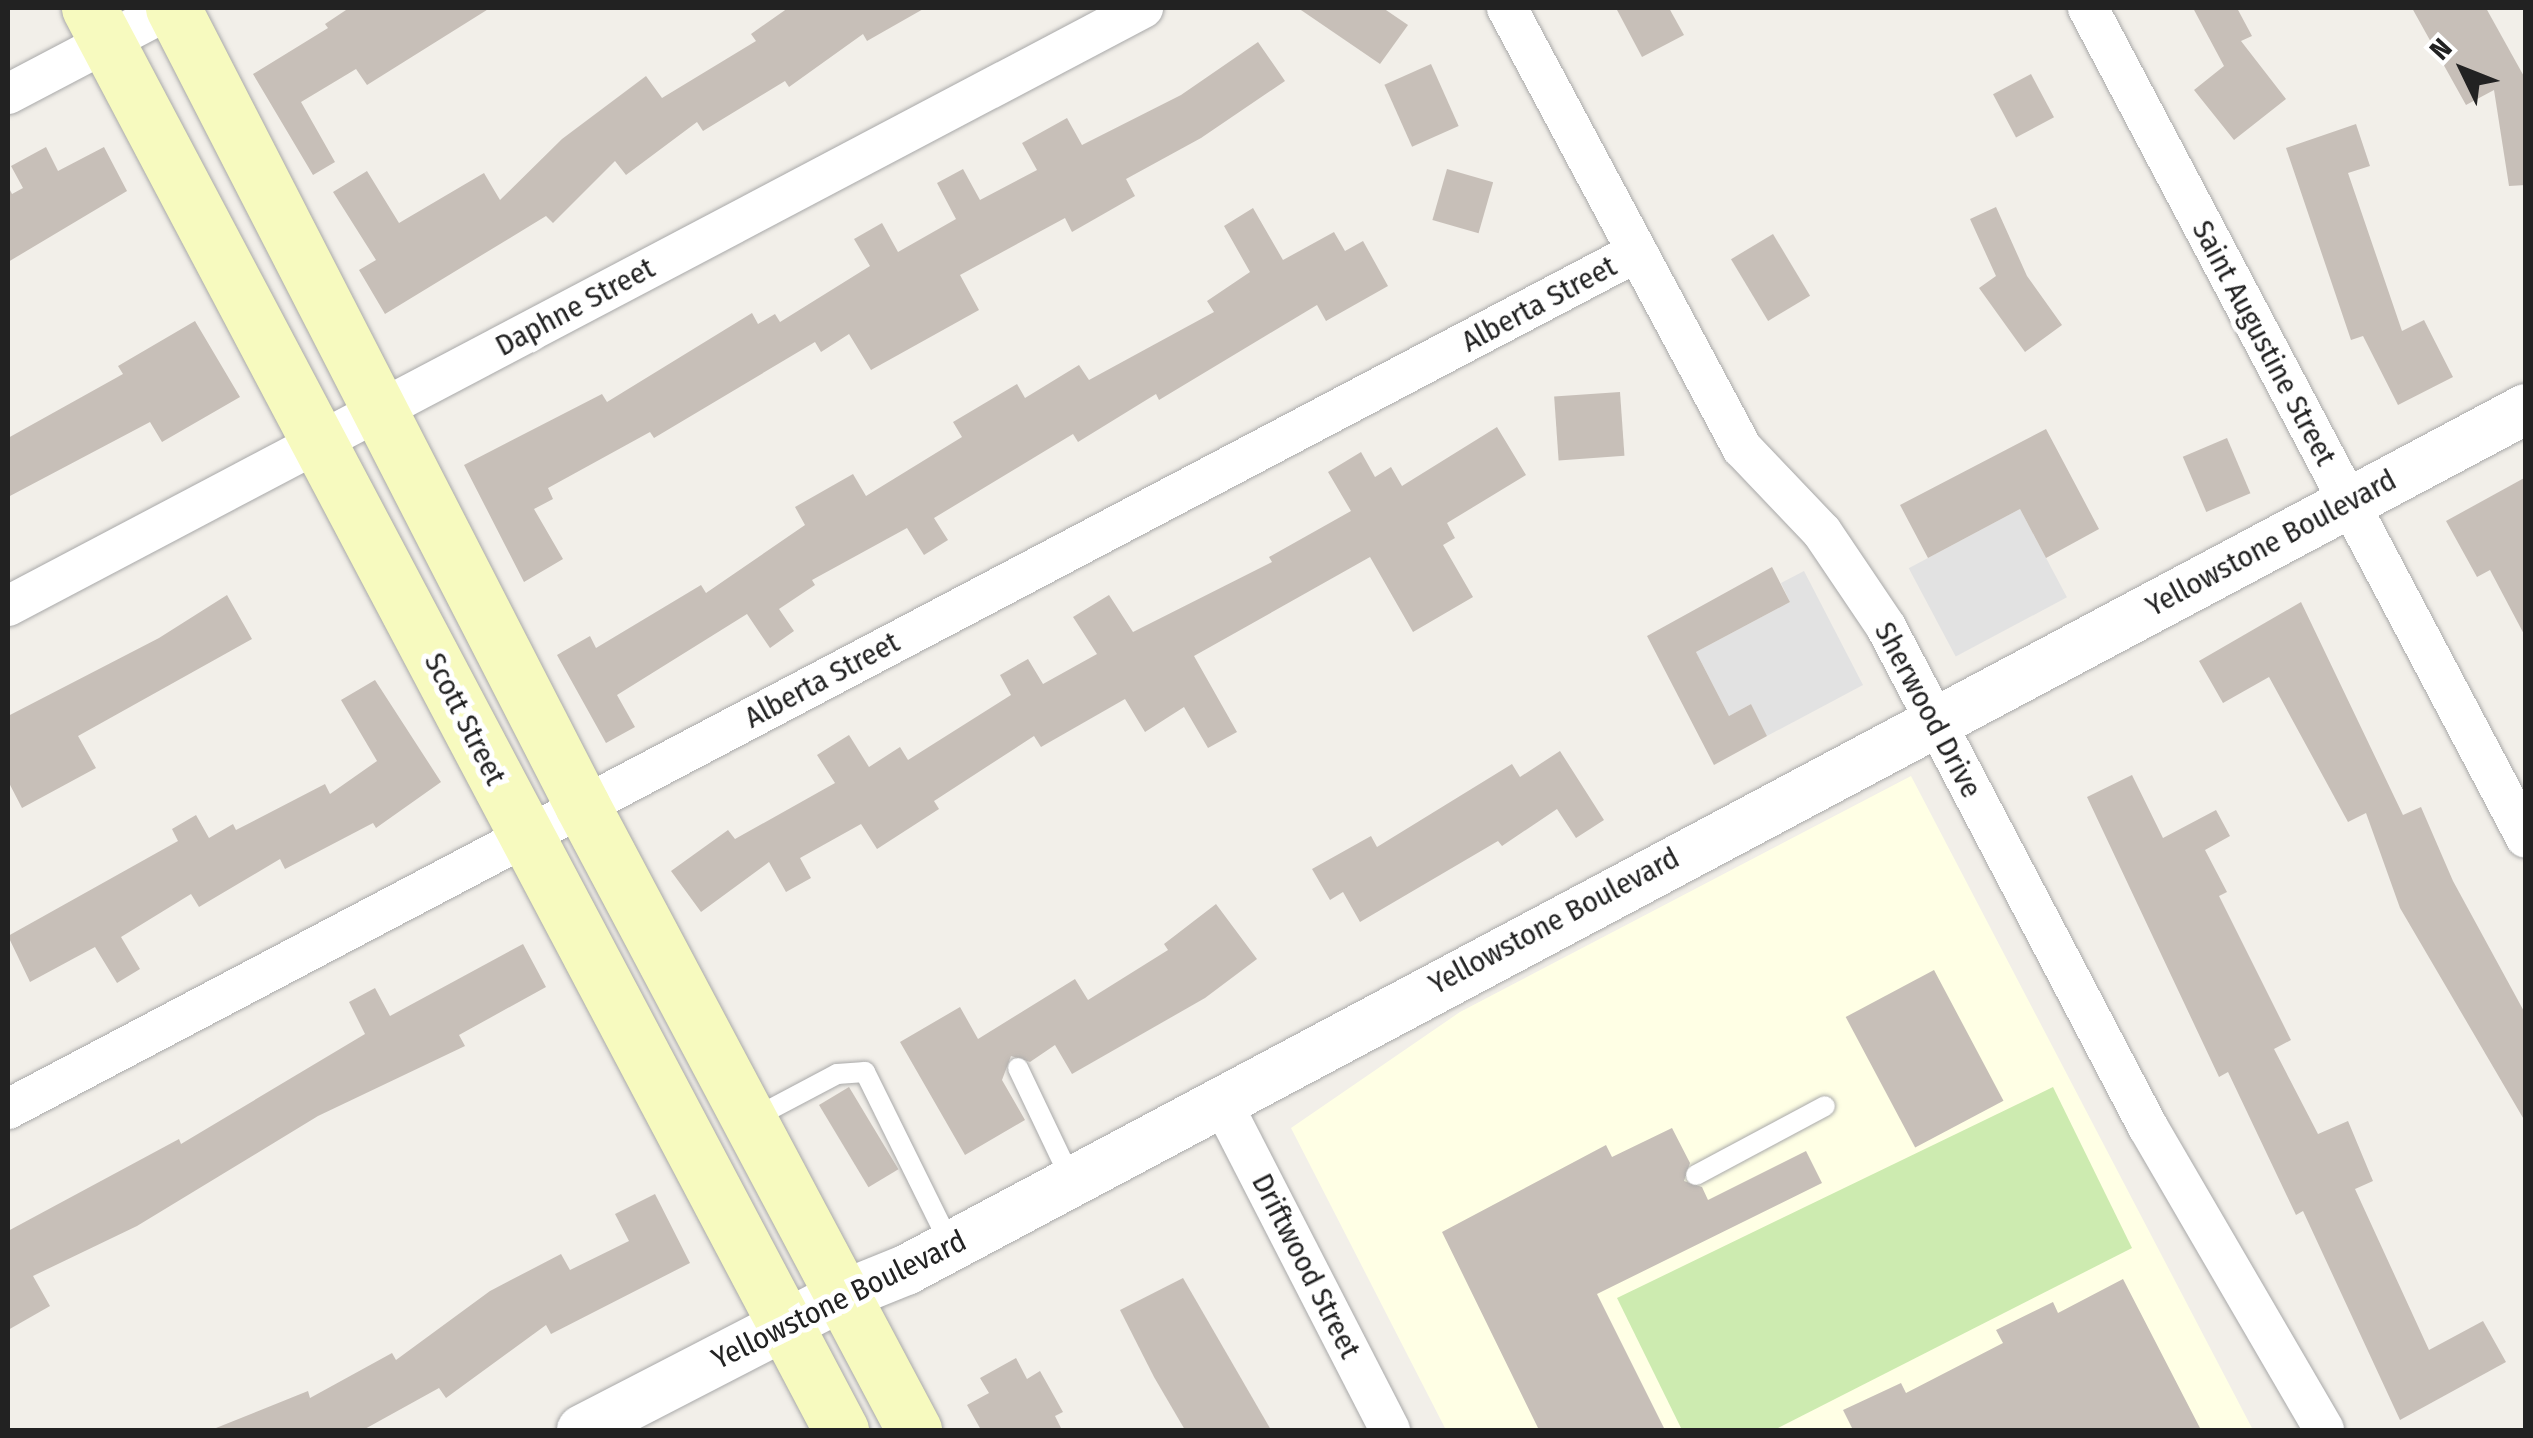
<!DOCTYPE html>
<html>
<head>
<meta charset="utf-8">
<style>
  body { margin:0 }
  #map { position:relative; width:2533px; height:1438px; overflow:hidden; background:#f2efe9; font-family:"Fira Sans Condensed",sans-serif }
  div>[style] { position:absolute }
  .education>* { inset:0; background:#ffffe5 }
  .grass>* { inset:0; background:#cdebb0 }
  .parking>* { inset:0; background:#e2e2e2; transform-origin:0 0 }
  .building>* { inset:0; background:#c7bfb8; transform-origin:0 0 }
  .roads { filter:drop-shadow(0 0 2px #a9a9a9) drop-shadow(0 0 2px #a9a9a9) }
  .service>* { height:20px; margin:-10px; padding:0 10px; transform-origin:10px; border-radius:10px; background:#fff }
  .minor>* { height:40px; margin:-20px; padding:0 20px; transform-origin:20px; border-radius:20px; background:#fff }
  .tertiary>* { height:50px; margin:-25px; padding:0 25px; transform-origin:25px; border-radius:25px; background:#fff }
  .secondary>* { height:55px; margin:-27.5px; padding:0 27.5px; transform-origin:27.5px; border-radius:27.5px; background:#f7fabf }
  span { translate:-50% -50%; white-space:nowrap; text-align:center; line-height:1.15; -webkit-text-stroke:10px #fff; paint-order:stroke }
  .street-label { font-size:30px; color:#222 }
  .frame { position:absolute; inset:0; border:10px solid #222; pointer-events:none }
  .north { position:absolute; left:2413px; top:20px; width:100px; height:100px; -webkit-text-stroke:8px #fff; paint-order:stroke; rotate:313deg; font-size:28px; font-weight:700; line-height:40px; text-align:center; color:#222 }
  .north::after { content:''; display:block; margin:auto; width:35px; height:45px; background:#222; clip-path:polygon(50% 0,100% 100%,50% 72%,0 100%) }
</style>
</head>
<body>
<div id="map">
  <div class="education">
    <i style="clip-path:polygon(1911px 776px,2253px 1430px,1446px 1430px,1291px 1128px,1460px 1012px)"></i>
  </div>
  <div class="grass">
    <i style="clip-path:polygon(2053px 1087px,2132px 1248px,1774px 1430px,1682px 1430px,1617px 1298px)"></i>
  </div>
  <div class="parking">
    <i style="left:2020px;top:509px;width:100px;height:126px;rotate:62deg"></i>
    <i style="clip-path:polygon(1804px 571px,1863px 685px,1767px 736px,1751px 704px,1729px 716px,1696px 652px,1790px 602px,1781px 583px)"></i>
  </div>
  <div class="building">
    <i style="clip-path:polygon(349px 8px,490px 8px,367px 85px,356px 69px,301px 102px,335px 162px,313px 175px,253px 74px,328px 28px,325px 24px)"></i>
    <i style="clip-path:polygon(788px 8px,925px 8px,867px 41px,863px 34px,789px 87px,785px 81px,703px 131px,697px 122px,626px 175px,615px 161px,553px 223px,546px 216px,385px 314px,359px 270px,376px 260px,333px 192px,367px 171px,399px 223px,484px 173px,500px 200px,562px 139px,646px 76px,662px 98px,756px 41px,751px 34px)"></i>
    <i style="clip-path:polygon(1298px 8px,1383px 8px,1408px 25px,1380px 64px)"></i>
    <i style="clip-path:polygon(1616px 8px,1669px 8px,1684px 35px,1642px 57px)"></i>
    <i style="clip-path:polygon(2193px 8px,2237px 8px,2252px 36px,2241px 41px,2286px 99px,2234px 140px,2194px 90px,2224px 66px)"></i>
    <i style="clip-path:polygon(2412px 8px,2486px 8px,2526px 80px,2526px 185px,2509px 186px,2494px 90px,2466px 105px)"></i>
    <i style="clip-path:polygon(1258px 42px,1285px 81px,1201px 138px,1126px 179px,1135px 196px,1072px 232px,1065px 218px,960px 275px,979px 310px,871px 370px,849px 334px,821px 352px,815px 342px,654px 438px,650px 432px,548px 488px,553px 499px,534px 509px,563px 559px,524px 582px,464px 465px,602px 394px,607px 402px,752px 313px,758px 324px,775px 314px,780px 322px,870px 266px,854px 239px,882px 223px,898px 252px,956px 219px,937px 183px,963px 169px,980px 200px,1037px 170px,1022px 143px,1067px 118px,1082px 145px,1181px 95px)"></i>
    <i style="left:1431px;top:64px;width:68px;height:51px;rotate:66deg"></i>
    <i style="left:2031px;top:74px;width:49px;height:43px;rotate:62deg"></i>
    <i style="clip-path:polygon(2356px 124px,2370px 166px,2348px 173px,2402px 331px,2424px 320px,2453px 377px,2398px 405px,2363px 336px,2351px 340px,2286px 148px)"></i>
    <i style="clip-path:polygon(46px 147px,58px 171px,104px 147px,127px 191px,8px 262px,8px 186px,12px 194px,23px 188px,11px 166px)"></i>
    <i style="left:1447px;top:169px;width:48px;height:53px;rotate:16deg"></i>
    <i style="clip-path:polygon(1996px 207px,2027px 276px,2062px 325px,2025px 352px,1979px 288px,1996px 276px,1970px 219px)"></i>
    <i style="clip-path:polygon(1253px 208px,1283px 260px,1334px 232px,1345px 251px,1363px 241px,1388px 286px,1326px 321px,1317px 305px,1159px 400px,1156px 394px,1078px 442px,1073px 434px,934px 518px,948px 540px,924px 555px,907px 528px,812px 580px,815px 585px,779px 609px,794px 631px,770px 648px,747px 614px,617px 695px,635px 727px,606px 743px,557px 655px,590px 636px,596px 648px,701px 585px,706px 593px,805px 525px,795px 507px,853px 474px,866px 496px,962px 437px,953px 422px,1017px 384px,1025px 398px,1079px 365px,1089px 380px,1214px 312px,1207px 301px,1250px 272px,1224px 226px)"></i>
    <i style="left:1773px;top:234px;width:72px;height:49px;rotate:59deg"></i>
    <i style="clip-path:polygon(195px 321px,240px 397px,162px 442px,150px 422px,8px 497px,8px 438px,123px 374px,118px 366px)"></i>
    <i style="left:1620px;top:392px;width:64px;height:66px;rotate:86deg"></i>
    <i style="clip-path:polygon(1497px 427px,1526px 475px,1447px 523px,1455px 538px,1443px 545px,1473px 597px,1413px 632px,1370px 557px,1194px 656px,1237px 732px,1208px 748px,1184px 707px,1145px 732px,1125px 699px,1041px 747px,1034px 736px,934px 801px,939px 809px,877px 849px,861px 824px,800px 858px,811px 878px,786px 892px,769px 862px,701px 912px,671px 871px,728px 830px,735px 839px,835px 783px,817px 755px,849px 735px,869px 767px,900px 747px,908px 760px,1011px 695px,1000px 675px,1028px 659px,1043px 684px,1097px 654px,1073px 617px,1109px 595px,1133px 632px,1272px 562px,1269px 557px,1351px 511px,1328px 472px,1361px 452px,1375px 477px,1391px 467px,1402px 486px)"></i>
    <i style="clip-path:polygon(2046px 429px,2099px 529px,2046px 558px,2020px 509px,1928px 558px,1900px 505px)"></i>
    <i style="left:2227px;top:438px;width:60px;height:48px;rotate:67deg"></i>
    <i style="clip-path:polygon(2526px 477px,2526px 638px,2490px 570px,2477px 577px,2446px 521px)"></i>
    <i style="clip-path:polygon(1772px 567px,1790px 602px,1696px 652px,1729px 716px,1751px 704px,1767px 736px,1714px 765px,1647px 636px)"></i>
    <i style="clip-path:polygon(227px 595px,252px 639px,78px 736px,96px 768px,22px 808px,8px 781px,8px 716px,159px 638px)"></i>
    <i style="clip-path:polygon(2301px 602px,2403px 815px,2421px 807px,2453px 881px,2526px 1015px,2526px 1123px,2400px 908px,2366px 813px,2348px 822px,2269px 677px,2223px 703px,2199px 661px)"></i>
    <i style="clip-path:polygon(375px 680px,441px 782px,376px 828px,373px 823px,285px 869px,280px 859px,199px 907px,191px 894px,121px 937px,140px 969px,117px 983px,95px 947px,30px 982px,8px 936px,178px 841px,172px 829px,196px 815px,209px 838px,233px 824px,236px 830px,325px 784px,330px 794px,377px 761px,341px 700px)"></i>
    <i style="clip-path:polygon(1560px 751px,1604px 820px,1576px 838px,1557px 809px,1502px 846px,1498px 841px,1360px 922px,1343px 892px,1330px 900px,1312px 869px,1371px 836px,1377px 847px,1512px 764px,1520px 777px)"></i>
    <i style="clip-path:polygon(2132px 775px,2163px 838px,2216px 810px,2230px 836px,2205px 850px,2227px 892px,2219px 896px,2291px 1040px,2274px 1049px,2318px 1134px,2348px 1121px,2373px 1181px,2355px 1189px,2429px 1350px,2483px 1321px,2506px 1362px,2400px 1420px,2303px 1211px,2296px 1215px,2228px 1072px,2219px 1077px,2087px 797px)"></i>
    <i style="clip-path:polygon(1216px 904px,1257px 959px,1205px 998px,1072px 1074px,1055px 1045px,1030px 1062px,1011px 1056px,1002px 1080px,1025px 1120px,965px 1155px,900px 1042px,960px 1007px,978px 1039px,1075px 979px,1088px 1000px,1168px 950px,1164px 944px)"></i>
    <i style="clip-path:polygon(523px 944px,546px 987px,459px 1035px,465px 1046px,318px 1116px,137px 1226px,33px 1276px,50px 1306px,8px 1330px,8px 1231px,179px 1139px,181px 1144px,365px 1034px,349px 1002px,375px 988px,390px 1016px)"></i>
    <i style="left:1934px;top:970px;width:148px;height:100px;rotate:62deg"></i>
    <i style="left:849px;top:1087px;width:96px;height:35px;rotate:59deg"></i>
    <i style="clip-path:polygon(1672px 1128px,1690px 1163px,1684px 1181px,1702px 1187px,1708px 1200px,1806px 1151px,1822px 1183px,1597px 1294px,1665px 1430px,1539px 1430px,1442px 1232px,1606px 1145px,1612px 1157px)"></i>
    <i style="clip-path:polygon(655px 1194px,690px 1263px,551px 1334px,546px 1325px,446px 1398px,439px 1388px,363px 1430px,211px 1430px,308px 1391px,310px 1398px,392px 1353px,396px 1360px,490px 1291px,561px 1254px,570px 1270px,629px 1241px,615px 1214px)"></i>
    <i style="clip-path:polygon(1183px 1278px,1271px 1430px,1185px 1430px,1154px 1377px,1120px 1310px)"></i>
    <i style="clip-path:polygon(2123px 1279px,2201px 1430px,1853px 1430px,1843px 1410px,1901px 1383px,1906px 1393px,2003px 1343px,1996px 1330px,2053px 1302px,2058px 1313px)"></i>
    <i style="clip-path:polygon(1016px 1358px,1027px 1379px,1040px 1371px,1063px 1412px,1055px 1416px,1062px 1430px,981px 1430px,967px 1405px,989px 1393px,980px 1378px)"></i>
  </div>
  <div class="roads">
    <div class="service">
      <i style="left:1018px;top:1068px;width:125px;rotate:64.5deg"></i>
      <i style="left:752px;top:1119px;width:96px;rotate:-27.9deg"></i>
      <i style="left:837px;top:1074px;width:28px;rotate:-4deg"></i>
      <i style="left:865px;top:1072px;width:194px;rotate:63.7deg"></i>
      <i style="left:1696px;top:1175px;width:146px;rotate:-28.1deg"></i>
    </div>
    <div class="minor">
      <i style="left:1507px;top:8px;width:499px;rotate:61.9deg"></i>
      <i style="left:1742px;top:448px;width:116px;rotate:46.4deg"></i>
      <i style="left:1822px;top:532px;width:115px;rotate:56deg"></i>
      <i style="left:1886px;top:627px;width:564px;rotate:62.35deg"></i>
      <i style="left:2148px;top:1127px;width:350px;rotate:59.8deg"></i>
      <i style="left:2088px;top:8px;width:938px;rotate:62.18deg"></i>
      <i style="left:8px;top:94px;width:185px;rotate:-27.7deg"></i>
      <i style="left:8px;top:606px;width:1283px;rotate:-27.78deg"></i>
      <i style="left:1221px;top:1101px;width:370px;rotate:62.8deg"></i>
      <i style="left:8px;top:1109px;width:1841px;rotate:-27.75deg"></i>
    </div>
    <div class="tertiary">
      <i style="left:582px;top:1430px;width:295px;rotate:-27.3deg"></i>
      <i style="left:844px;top:1295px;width:67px;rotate:-22deg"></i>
      <i style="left:906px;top:1270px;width:1835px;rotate:-27.99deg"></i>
    </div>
    <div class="secondary">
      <i style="left:89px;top:8px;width:1609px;rotate:62.13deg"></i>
      <i style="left:173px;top:8px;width:896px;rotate:62.83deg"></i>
      <i style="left:582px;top:805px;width:708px;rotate:62.02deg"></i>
    </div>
  </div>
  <div class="street-label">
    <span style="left:1539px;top:304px;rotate:-28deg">Alberta Street</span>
    <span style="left:575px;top:307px;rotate:-28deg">Daphne Street</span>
    <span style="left:2264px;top:343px;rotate:62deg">Saint Augustine Street</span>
    <span style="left:2271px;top:543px;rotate:-28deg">Yellowstone Boulevard</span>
    <span style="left:822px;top:680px;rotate:-28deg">Alberta Street</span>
    <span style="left:1928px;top:710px;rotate:62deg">Sherwood Drive</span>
    <span style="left:465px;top:719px;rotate:63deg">Scott Street</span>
    <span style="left:1554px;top:921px;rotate:-28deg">Yellowstone Boulevard</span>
    <span style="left:1306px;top:1266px;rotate:63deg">Driftwood Street</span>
    <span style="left:839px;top:1300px;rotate:-26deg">Yellowstone Boulevard</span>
  </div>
  <div class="frame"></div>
  <div class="north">N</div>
</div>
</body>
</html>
